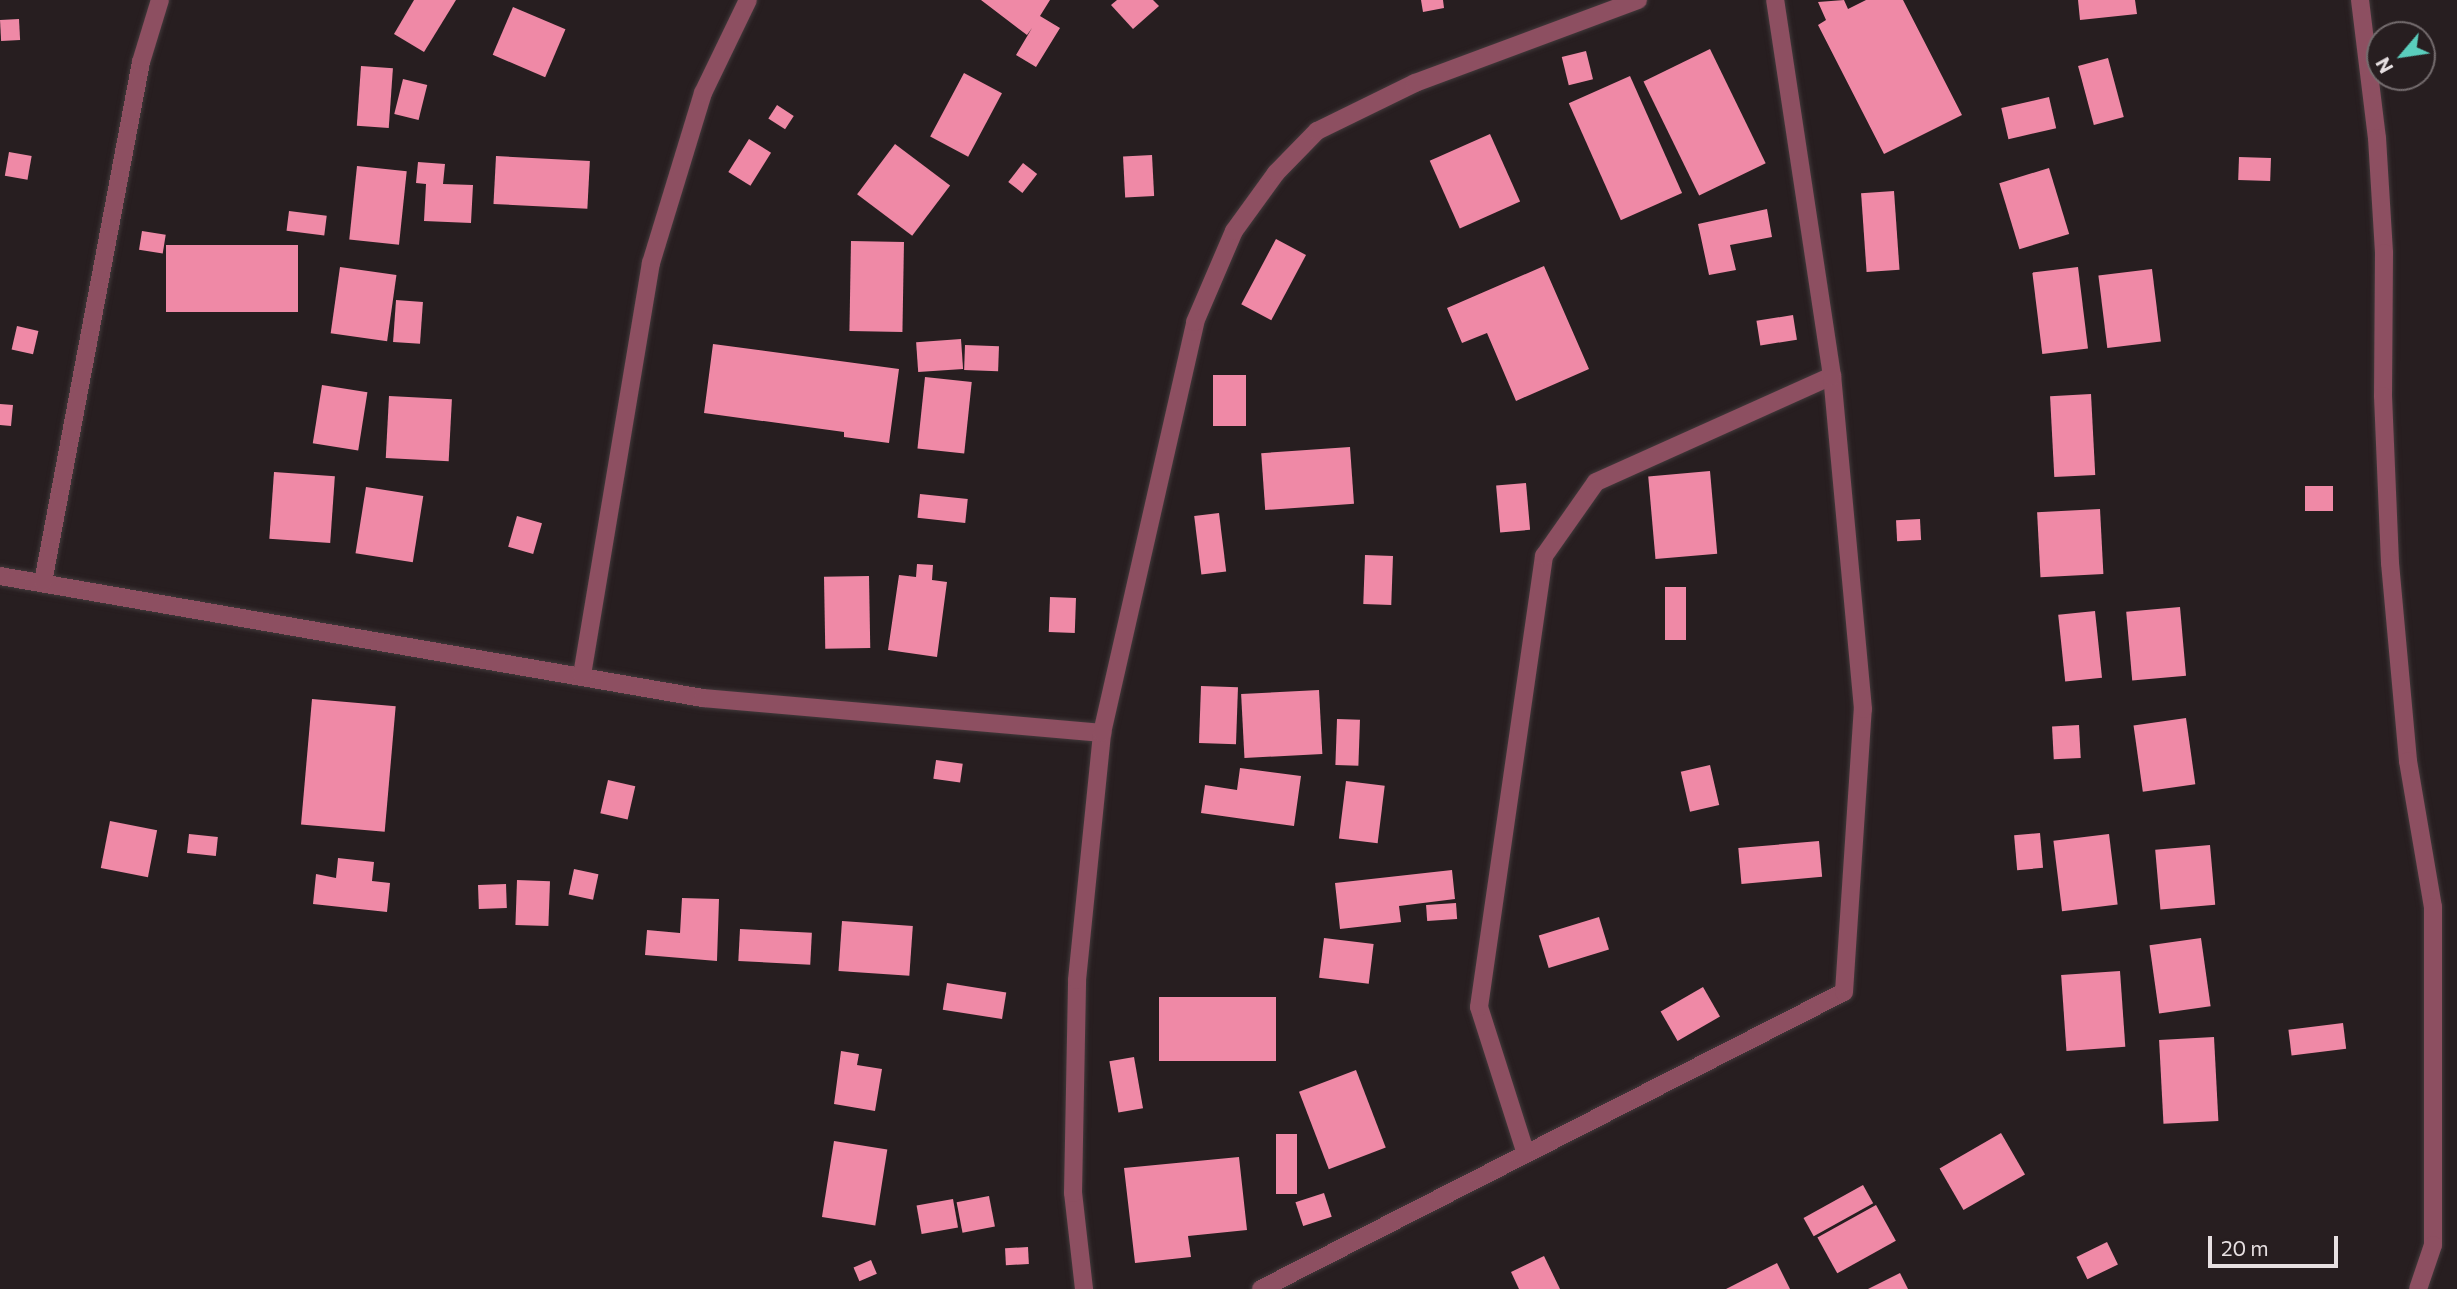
<!DOCTYPE html>
<html>
<head>
<meta charset="utf-8">
<style>
  body { margin:0 }
  #map { position:relative; width:2457px; height:1289px; overflow:hidden; background:#271e20; font-family:Commissioner,sans-serif }
  div>[style] { position:absolute }
  .building>* { inset:0; background:#ef89a6; transform-origin:0 0 }
  .roads { filter:drop-shadow(0 0 2px #42393b) drop-shadow(0 0 2px #42393b) }
  .street>* { height:18px; margin:-9px; padding:0 9px; transform-origin:9px; border-radius:9px; background:#8d4f61 }
  span { translate:-50% -50%; white-space:nowrap; text-align:center; line-height:1.15; -webkit-text-stroke:7px #271e20; paint-order:stroke }
  .north { position:absolute; left:2366px; top:21px; width:70px; height:70px; box-sizing:border-box; background:#271e20; border:2px solid #746c6e; border-radius:50%; rotate:241deg; font-size:19px; font-weight:700; line-height:28px; text-align:center; color:#e7e0e2 }
  .north::after { content:''; display:block; margin:auto; width:24px; height:32px; background:#5acebd; clip-path:polygon(50% 0,100% 100%,50% 72%,0 100%) }
  .scale { position:absolute; left:2208px; top:1236px; width:130px; height:32px; box-sizing:border-box; border:4px solid #e7e0e2; border-top:0; padding-left:9px; font-size:21px; line-height:24px; white-space:nowrap; color:#e7e0e2; -webkit-text-stroke:5px #271e20; paint-order:stroke }
</style>
</head>
<body>
<div id="map">
  <div class="building">
    <i style="clip-path:polygon(414px 0,456px 0,424px 52px,394px 34px)"></i>
    <i style="clip-path:polygon(981px 0,1050px 0,1040px 16px,1060px 28px,1036px 67px,1016px 55px,1032px 28px,1027px 35px)"></i>
    <i style="clip-path:polygon(1117px 0,1153px 0,1159px 6px,1133px 29px,1111px 5px)"></i>
    <i style="clip-path:polygon(1421px 0,1443px 0,1444px 8px,1423px 12px)"></i>
    <i style="clip-path:polygon(1844px 0,1848px 9px,1866px 0,1903px 0,1962px 115px,1884px 154px,1818px 25px,1826px 20px,1818px 2px)"></i>
    <i style="clip-path:polygon(2078px 0,2135px 0,2137px 14px,2080px 20px)"></i>
    <i style="left:513px;top:7px;width:57px;height:52px;rotate:23deg"></i>
    <i style="left:19px;top:19px;width:21px;height:19px;rotate:87deg"></i>
    <i style="left:1710px;top:49px;width:127px;height:74px;rotate:64deg"></i>
    <i style="left:1586px;top:51px;width:29px;height:25px;rotate:76deg"></i>
    <i style="left:2108px;top:58px;width:61px;height:31px;rotate:75deg"></i>
    <i style="left:361px;top:66px;width:32px;height:60px;rotate:4deg"></i>
    <i style="left:964px;top:73px;width:43px;height:72px;rotate:28deg"></i>
    <i style="left:1630px;top:76px;width:128px;height:67px;rotate:66deg"></i>
    <i style="left:403px;top:79px;width:25px;height:36px;rotate:14deg"></i>
    <i style="left:2049px;top:97px;width:32px;height:49px;rotate:77deg"></i>
    <i style="left:777px;top:105px;width:20px;height:16px;rotate:33deg"></i>
    <i style="left:1490px;top:134px;width:74px;height:66px;rotate:66deg"></i>
    <i style="left:749px;top:139px;width:26px;height:39px;rotate:32deg"></i>
    <i style="left:895px;top:144px;width:69px;height:63px;rotate:37deg"></i>
    <i style="left:9px;top:152px;width:23px;height:24px;rotate:10deg"></i>
    <i style="left:1152px;top:155px;width:41px;height:29px;rotate:87deg"></i>
    <i style="left:496px;top:156px;width:94px;height:48px;rotate:3deg"></i>
    <i style="left:2239px;top:157px;width:32px;height:23px;rotate:2deg"></i>
    <i style="clip-path:polygon(418px 162px,445px 164px,443px 184px,473px 185px,471px 223px,424px 221px,426px 184px,416px 183px)"></i>
    <i style="left:1023px;top:163px;width:18px;height:24px;rotate:38deg"></i>
    <i style="left:357px;top:166px;width:50px;height:74px;rotate:6deg"></i>
    <i style="left:2049px;top:168px;width:69px;height:52px;rotate:73deg"></i>
    <i style="left:1894px;top:191px;width:79px;height:33px;rotate:86deg"></i>
    <i style="clip-path:polygon(1767px 209px,1772px 237px,1730px 245px,1736px 270px,1709px 275px,1698px 224px)"></i>
    <i style="left:289px;top:211px;width:38px;height:20px;rotate:7deg"></i>
    <i style="left:142px;top:231px;width:24px;height:19px;rotate:9deg"></i>
    <i style="left:1276px;top:239px;width:34px;height:74px;rotate:28deg"></i>
    <i style="left:851px;top:241px;width:53px;height:90px;rotate:1deg"></i>
    <i style="left:166px;top:245px;width:132px;height:67px"></i>
    <i style="clip-path:polygon(1544px 266px,1589px 369px,1516px 401px,1487px 333px,1462px 343px,1447px 308px)"></i>
    <i style="left:340px;top:267px;width:57px;height:67px;rotate:8deg"></i>
    <i style="left:2078px;top:267px;width:82px;height:46px;rotate:83deg"></i>
    <i style="left:2152px;top:269px;width:73px;height:54px;rotate:83deg"></i>
    <i style="left:396px;top:300px;width:27px;height:42px;rotate:4deg"></i>
    <i style="left:1793px;top:315px;width:25px;height:37px;rotate:81deg"></i>
    <i style="left:17px;top:326px;width:22px;height:24px;rotate:13deg"></i>
    <i style="left:961px;top:339px;width:30px;height:45px;rotate:86deg"></i>
    <i style="clip-path:polygon(713px 344px,899px 369px,889px 443px,844px 437px,844px 432px,704px 413px)"></i>
    <i style="left:965px;top:345px;width:34px;height:25px;rotate:2deg"></i>
    <i style="left:1213px;top:375px;width:33px;height:51px"></i>
    <i style="left:925px;top:377px;width:47px;height:72px;rotate:6deg"></i>
    <i style="left:322px;top:385px;width:46px;height:59px;rotate:9deg"></i>
    <i style="left:2091px;top:394px;width:81px;height:41px;rotate:87deg"></i>
    <i style="left:389px;top:396px;width:63px;height:62px;rotate:3deg"></i>
    <i style="clip-path:polygon(0 404px,13px 405px,11px 426px,0 425px)"></i>
    <i style="left:1350px;top:447px;width:57px;height:89px;rotate:86deg"></i>
    <i style="left:1710px;top:471px;width:83px;height:62px;rotate:85deg"></i>
    <i style="left:274px;top:472px;width:61px;height:67px;rotate:4deg"></i>
    <i style="left:1526px;top:483px;width:47px;height:30px;rotate:85deg"></i>
    <i style="left:2305px;top:486px;width:28px;height:25px"></i>
    <i style="left:366px;top:487px;width:58px;height:67px;rotate:9deg"></i>
    <i style="left:920px;top:494px;width:48px;height:24px;rotate:6deg"></i>
    <i style="left:2100px;top:509px;width:65px;height:63px;rotate:87deg"></i>
    <i style="left:1219px;top:513px;width:59px;height:25px;rotate:83deg"></i>
    <i style="left:517px;top:516px;width:26px;height:32px;rotate:16deg"></i>
    <i style="left:1920px;top:519px;width:21px;height:24px;rotate:87deg"></i>
    <i style="left:1365px;top:555px;width:28px;height:49px;rotate:2deg"></i>
    <i style="clip-path:polygon(917px 564px,933px 565px,932px 580px,947px 582px,937px 657px,888px 650px,899px 575px,916px 577px)"></i>
    <i style="left:869px;top:576px;width:72px;height:45px;rotate:89deg"></i>
    <i style="left:1665px;top:587px;width:21px;height:53px"></i>
    <i style="left:1050px;top:597px;width:26px;height:35px;rotate:2deg"></i>
    <i style="left:2180px;top:607px;width:69px;height:54px;rotate:85deg"></i>
    <i style="left:2095px;top:611px;width:67px;height:37px;rotate:84deg"></i>
    <i style="left:1201px;top:686px;width:37px;height:57px;rotate:2deg"></i>
    <i style="left:1319px;top:690px;width:64px;height:78px;rotate:87deg"></i>
    <i style="left:312px;top:699px;width:84px;height:126px;rotate:5deg"></i>
    <i style="left:2186px;top:718px;width:67px;height:53px;rotate:82deg"></i>
    <i style="left:1337px;top:719px;width:23px;height:46px;rotate:2deg"></i>
    <i style="left:2079px;top:725px;width:33px;height:27px;rotate:87deg"></i>
    <i style="left:936px;top:760px;width:27px;height:19px;rotate:8deg"></i>
    <i style="left:1710px;top:765px;width:41px;height:30px;rotate:77deg"></i>
    <i style="clip-path:polygon(1240px 768px,1301px 776px,1294px 826px,1201px 813px,1205px 785px,1237px 790px)"></i>
    <i style="left:608px;top:780px;width:28px;height:34px;rotate:13deg"></i>
    <i style="left:1346px;top:781px;width:39px;height:58px;rotate:7deg"></i>
    <i style="left:110px;top:821px;width:48px;height:48px;rotate:11deg"></i>
    <i style="left:2040px;top:833px;width:35px;height:26px;rotate:85deg"></i>
    <i style="left:189px;top:834px;width:29px;height:19px;rotate:6deg"></i>
    <i style="left:2109px;top:834px;width:71px;height:56px;rotate:83deg"></i>
    <i style="left:1819px;top:841px;width:36px;height:81px;rotate:85deg"></i>
    <i style="left:2210px;top:845px;width:60px;height:55px;rotate:85deg"></i>
    <i style="clip-path:polygon(338px 858px,374px 862px,372px 881px,390px 883px,387px 912px,313px 904px,316px 874px,336px 878px)"></i>
    <i style="left:574px;top:869px;width:25px;height:26px;rotate:12deg"></i>
    <i style="clip-path:polygon(1452px 870px,1455px 899px,1399px 906px,1401px 922px,1340px 929px,1335px 883px)"></i>
    <i style="left:517px;top:880px;width:33px;height:45px;rotate:2deg"></i>
    <i style="left:506px;top:884px;width:24px;height:28px;rotate:88deg"></i>
    <i style="clip-path:polygon(682px 898px,719px 899px,717px 961px,645px 955px,647px 930px,680px 933px)"></i>
    <i style="left:1456px;top:903px;width:16px;height:30px;rotate:86deg"></i>
    <i style="left:1599px;top:917px;width:34px;height:63px;rotate:73deg"></i>
    <i style="left:842px;top:921px;width:71px;height:50px;rotate:4deg"></i>
    <i style="left:740px;top:929px;width:72px;height:32px;rotate:3deg"></i>
    <i style="left:1324px;top:938px;width:50px;height:40px;rotate:7deg"></i>
    <i style="left:2201px;top:938px;width:69px;height:52px;rotate:82deg"></i>
    <i style="left:2120px;top:971px;width:76px;height:59px;rotate:86deg"></i>
    <i style="left:947px;top:983px;width:60px;height:27px;rotate:9deg"></i>
    <i style="left:1703px;top:987px;width:34px;height:49px;rotate:60deg"></i>
    <i style="left:1159px;top:997px;width:117px;height:64px"></i>
    <i style="left:2343px;top:1023px;width:26px;height:55px;rotate:83deg"></i>
    <i style="left:2214px;top:1037px;width:84px;height:55px;rotate:87deg"></i>
    <i style="clip-path:polygon(841px 1051px,859px 1054px,857px 1065px,882px 1069px,875px 1111px,834px 1104px)"></i>
    <i style="left:1134px;top:1057px;width:52px;height:25px;rotate:80deg"></i>
    <i style="left:1356px;top:1070px;width:83px;height:61px;rotate:69deg"></i>
    <i style="left:2001px;top:1133px;width:48px;height:71px;rotate:60deg"></i>
    <i style="left:1276px;top:1134px;width:21px;height:60px"></i>
    <i style="left:834px;top:1141px;width:54px;height:77px;rotate:9deg"></i>
    <i style="clip-path:polygon(1239px 1157px,1247px 1230px,1188px 1236px,1191px 1257px,1135px 1263px,1124px 1168px)"></i>
    <i style="left:1863px;top:1185px;width:21px;height:68px;rotate:61deg"></i>
    <i style="left:1324px;top:1193px;width:25px;height:30px;rotate:72deg"></i>
    <i style="left:989px;top:1196px;width:31px;height:33px;rotate:79deg"></i>
    <i style="left:953px;top:1199px;width:29px;height:37px;rotate:80deg"></i>
    <i style="left:1876px;top:1205px;width:41px;height:67px;rotate:61deg"></i>
    <i style="left:2107px;top:1242px;width:25px;height:34px;rotate:64deg"></i>
    <i style="left:1028px;top:1247px;width:17px;height:23px;rotate:87deg"></i>
    <i style="clip-path:polygon(1544px 1256px,1560px 1289px,1519px 1289px,1511px 1272px)"></i>
    <i style="left:871px;top:1260px;width:15px;height:19px;rotate:67deg"></i>
    <i style="clip-path:polygon(1777px 1263px,1790px 1289px,1726px 1289px)"></i>
    <i style="clip-path:polygon(1900px 1273px,1908px 1289px,1868px 1289px)"></i>
  </div>
  <div class="roads">
    <div class="street">
      <i style="left:2360px;top:0;width:139px;rotate:83deg"></i>
      <i style="left:2377px;top:138px;width:115px;rotate:86.5deg"></i>
      <i style="left:2384px;top:253px;width:143px;rotate:90.4deg"></i>
      <i style="left:2383px;top:396px;width:167px;rotate:87.6deg"></i>
      <i style="left:2390px;top:563px;width:199px;rotate:84.8deg"></i>
      <i style="left:2408px;top:761px;width:148px;rotate:80.3deg"></i>
      <i style="left:2433px;top:907px;width:338px;rotate:90deg"></i>
      <i style="left:2433px;top:1245px;width:46px;rotate:108.8deg"></i>
      <i style="left:0;top:576px;width:714px;rotate:9.85deg"></i>
      <i style="left:703px;top:698px;width:401px;rotate:5deg"></i>
      <i style="left:43px;top:582px;width:529px;rotate:-79.33deg"></i>
      <i style="left:141px;top:62px;width:65px;rotate:-73deg"></i>
      <i style="left:582px;top:675px;width:418px;rotate:-80.5deg"></i>
      <i style="left:651px;top:263px;width:178px;rotate:-73deg"></i>
      <i style="left:703px;top:93px;width:103px;rotate:-64.2deg"></i>
      <i style="left:1525px;top:1151px;width:151px;rotate:-107.7deg"></i>
      <i style="left:1479px;top:1007px;width:456px;rotate:-81.8deg"></i>
      <i style="left:1544px;top:556px;width:90px;rotate:-54.9deg"></i>
      <i style="left:1596px;top:482px;width:259px;rotate:-24.2deg"></i>
      <i style="left:1084px;top:1289px;width:97px;rotate:-96.5deg"></i>
      <i style="left:1073px;top:1193px;width:213px;rotate:-88.9deg"></i>
      <i style="left:1077px;top:980px;width:248px;rotate:-84.2deg"></i>
      <i style="left:1102px;top:733px;width:421px;rotate:-77.2deg"></i>
      <i style="left:1195px;top:322px;width:99px;rotate:-66.8deg"></i>
      <i style="left:1234px;top:231px;width:72px;rotate:-54.1deg"></i>
      <i style="left:1276px;top:173px;width:59px;rotate:-45.7deg"></i>
      <i style="left:1317px;top:131px;width:109px;rotate:-26.1deg"></i>
      <i style="left:1415px;top:83px;width:238px;rotate:-20.4deg"></i>
      <i style="left:1261px;top:1289px;width:654px;rotate:-27deg"></i>
      <i style="left:1844px;top:992px;width:284px;rotate:-86.2deg"></i>
      <i style="left:1863px;top:709px;width:334px;rotate:-95.3deg"></i>
      <i style="left:1832px;top:376px;width:380px;rotate:-98.6deg"></i>
    </div>
  </div>
  <div class="north">N</div>
  <div class="scale">20 m</div>
</div>
</body>
</html>
